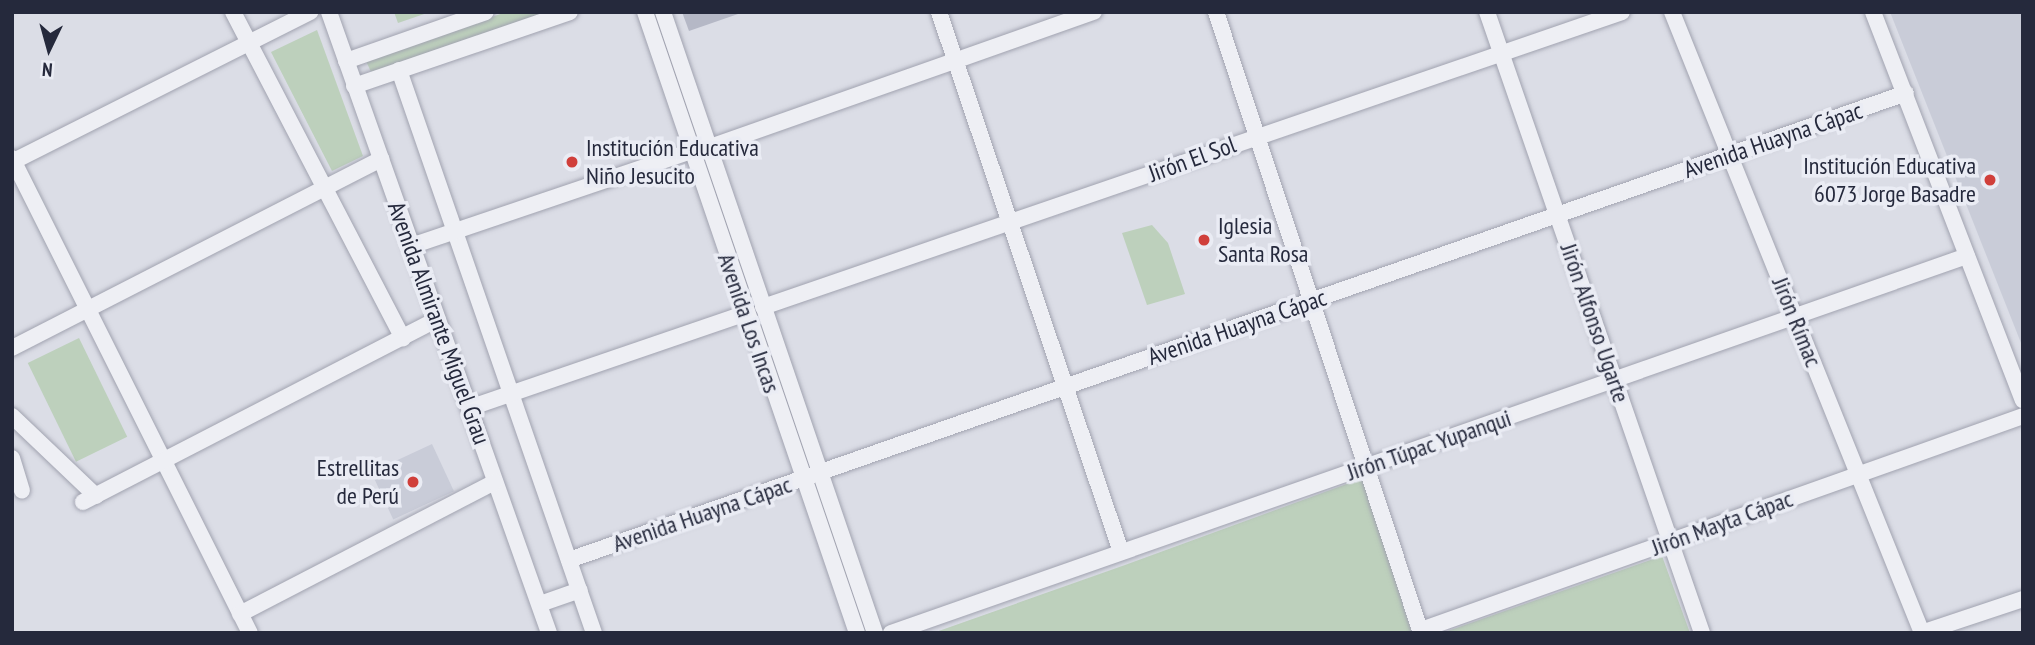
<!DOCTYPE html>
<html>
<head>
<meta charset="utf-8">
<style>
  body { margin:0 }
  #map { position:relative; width:2035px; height:645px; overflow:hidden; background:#dbdde6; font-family:"PT Sans Narrow",sans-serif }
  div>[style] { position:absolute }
  .built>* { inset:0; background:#c9ccd8; transform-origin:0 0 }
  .green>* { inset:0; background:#bdd0bc; transform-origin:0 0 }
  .building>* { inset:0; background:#b5b8c6 }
  .roads { filter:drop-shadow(0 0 2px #a1a3b0) drop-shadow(0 0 2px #a1a3b0) }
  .minor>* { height:16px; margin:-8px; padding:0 8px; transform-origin:8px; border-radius:8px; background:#eeeff4 }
  .dots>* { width:19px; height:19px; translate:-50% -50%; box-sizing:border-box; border:4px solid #eaecf4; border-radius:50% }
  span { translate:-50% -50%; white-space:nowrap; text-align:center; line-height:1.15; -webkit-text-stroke:7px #eaecf4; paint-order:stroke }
  .street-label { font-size:24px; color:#25293c }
  .poi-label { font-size:24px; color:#25293c }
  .left { translate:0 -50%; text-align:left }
  .right { translate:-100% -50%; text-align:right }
  .frame { position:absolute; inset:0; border:14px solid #25293c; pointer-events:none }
  .north { position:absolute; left:14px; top:14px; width:70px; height:70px; -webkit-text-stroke:5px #eaecf4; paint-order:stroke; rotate:185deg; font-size:19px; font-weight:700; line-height:28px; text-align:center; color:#25293c }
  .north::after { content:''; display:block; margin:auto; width:24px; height:32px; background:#25293c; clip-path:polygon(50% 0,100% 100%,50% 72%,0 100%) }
</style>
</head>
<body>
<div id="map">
  <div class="built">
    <i style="clip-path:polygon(1890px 12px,2023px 12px,2023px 348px)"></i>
    <i style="left:432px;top:444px;width:52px;height:67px;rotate:65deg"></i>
  </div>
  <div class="green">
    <i style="clip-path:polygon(394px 12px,430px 12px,398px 23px)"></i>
    <i style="clip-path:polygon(506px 12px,554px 12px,372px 74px,366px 61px)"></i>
    <i style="clip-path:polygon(317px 30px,363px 156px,332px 171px,271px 52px)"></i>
    <i style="clip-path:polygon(1152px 225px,1168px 243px,1185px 294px,1147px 305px,1122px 233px)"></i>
    <i style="left:79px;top:338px;width:110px;height:57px;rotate:64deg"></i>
    <i style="clip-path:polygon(1363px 478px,1412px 633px,933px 633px,1125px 565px)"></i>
    <i style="clip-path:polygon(1662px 556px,1690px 633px,1442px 633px)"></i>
  </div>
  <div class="building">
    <i style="clip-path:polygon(682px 12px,738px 12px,738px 14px,689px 31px)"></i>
  </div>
  <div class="roads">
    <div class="minor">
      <i style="left:233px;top:12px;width:368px;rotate:62.5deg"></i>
      <i style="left:329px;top:12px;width:659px;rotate:70.49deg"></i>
      <i style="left:645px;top:12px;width:656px;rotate:71.15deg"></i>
      <i style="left:663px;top:12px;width:656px;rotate:71.15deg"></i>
      <i style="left:939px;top:12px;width:570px;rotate:71.37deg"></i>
      <i style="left:1216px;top:12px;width:654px;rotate:71.73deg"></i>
      <i style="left:1487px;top:12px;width:657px;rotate:70.9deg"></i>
      <i style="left:1672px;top:12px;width:669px;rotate:68.07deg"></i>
      <i style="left:1873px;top:12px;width:416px;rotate:68.9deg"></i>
      <i style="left:346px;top:61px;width:148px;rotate:-19.3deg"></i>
      <i style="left:399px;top:70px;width:596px;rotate:70.9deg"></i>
      <i style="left:354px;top:86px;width:228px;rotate:-18.9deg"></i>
      <i style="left:710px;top:147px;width:407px;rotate:-19.4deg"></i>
      <i style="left:12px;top:158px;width:531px;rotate:63.39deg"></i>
      <i style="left:12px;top:162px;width:334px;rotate:-26.7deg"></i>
      <i style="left:411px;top:246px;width:296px;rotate:-18.7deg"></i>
      <i style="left:763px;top:307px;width:908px;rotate:-18.95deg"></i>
      <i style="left:12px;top:348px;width:415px;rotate:-27.1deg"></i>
      <i style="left:469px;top:408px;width:293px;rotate:-18.9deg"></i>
      <i style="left:12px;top:416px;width:116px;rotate:43.6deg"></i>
      <i style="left:12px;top:458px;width:34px;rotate:73deg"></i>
      <i style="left:83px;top:502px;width:399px;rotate:-27.3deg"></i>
      <i style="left:569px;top:560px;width:1416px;rotate:-19.25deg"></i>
      <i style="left:540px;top:604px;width:42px;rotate:-19.3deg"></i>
      <i style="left:240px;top:614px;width:287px;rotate:-27.4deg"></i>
      <i style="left:1421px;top:630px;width:639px;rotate:-19.57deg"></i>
      <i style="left:891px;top:633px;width:1140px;rotate:-19.31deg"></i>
      <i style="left:1921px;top:633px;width:108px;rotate:-18.4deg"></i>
    </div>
  </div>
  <div class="dots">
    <i style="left:572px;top:162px;background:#d03f3b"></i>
    <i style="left:1990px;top:180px;background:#d03f3b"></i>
    <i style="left:1204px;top:240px;background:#d03f3b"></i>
    <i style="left:413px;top:482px;background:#d03f3b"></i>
  </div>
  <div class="street-label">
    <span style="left:1773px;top:140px;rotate:-19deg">Avenida Huayna Cápac</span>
    <span style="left:1192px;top:159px;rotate:-20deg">Jirón El Sol</span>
    <span style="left:1797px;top:322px;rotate:68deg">Jirón Rímac</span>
    <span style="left:439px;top:323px;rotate:70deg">Avenida Almirante Miguel Grau</span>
    <span style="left:749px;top:323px;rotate:71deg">Avenida Los Incas</span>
    <span style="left:1595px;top:323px;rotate:71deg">Jirón Alfonso Ugarte</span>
    <span style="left:1237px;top:327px;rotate:-19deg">Avenida Huayna Cápac</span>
    <span style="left:1429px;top:445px;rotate:-19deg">Jirón Túpac Yupanqui</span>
    <span style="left:702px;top:514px;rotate:-19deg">Avenida Huayna Cápac</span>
    <span style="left:1722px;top:523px;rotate:-20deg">Jirón Mayta Cápac</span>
  </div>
  <div class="poi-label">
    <span class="left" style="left:586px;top:162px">Institución Educativa<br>Niño Jesucito</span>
    <span class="right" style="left:1976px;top:180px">Institución Educativa<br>6073 Jorge Basadre</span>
    <span class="left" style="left:1218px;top:240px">Iglesia<br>Santa Rosa</span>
    <span class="right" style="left:399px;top:482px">Estrellitas<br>de Perú</span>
  </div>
  <div class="frame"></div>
  <div class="north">N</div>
</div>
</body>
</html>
